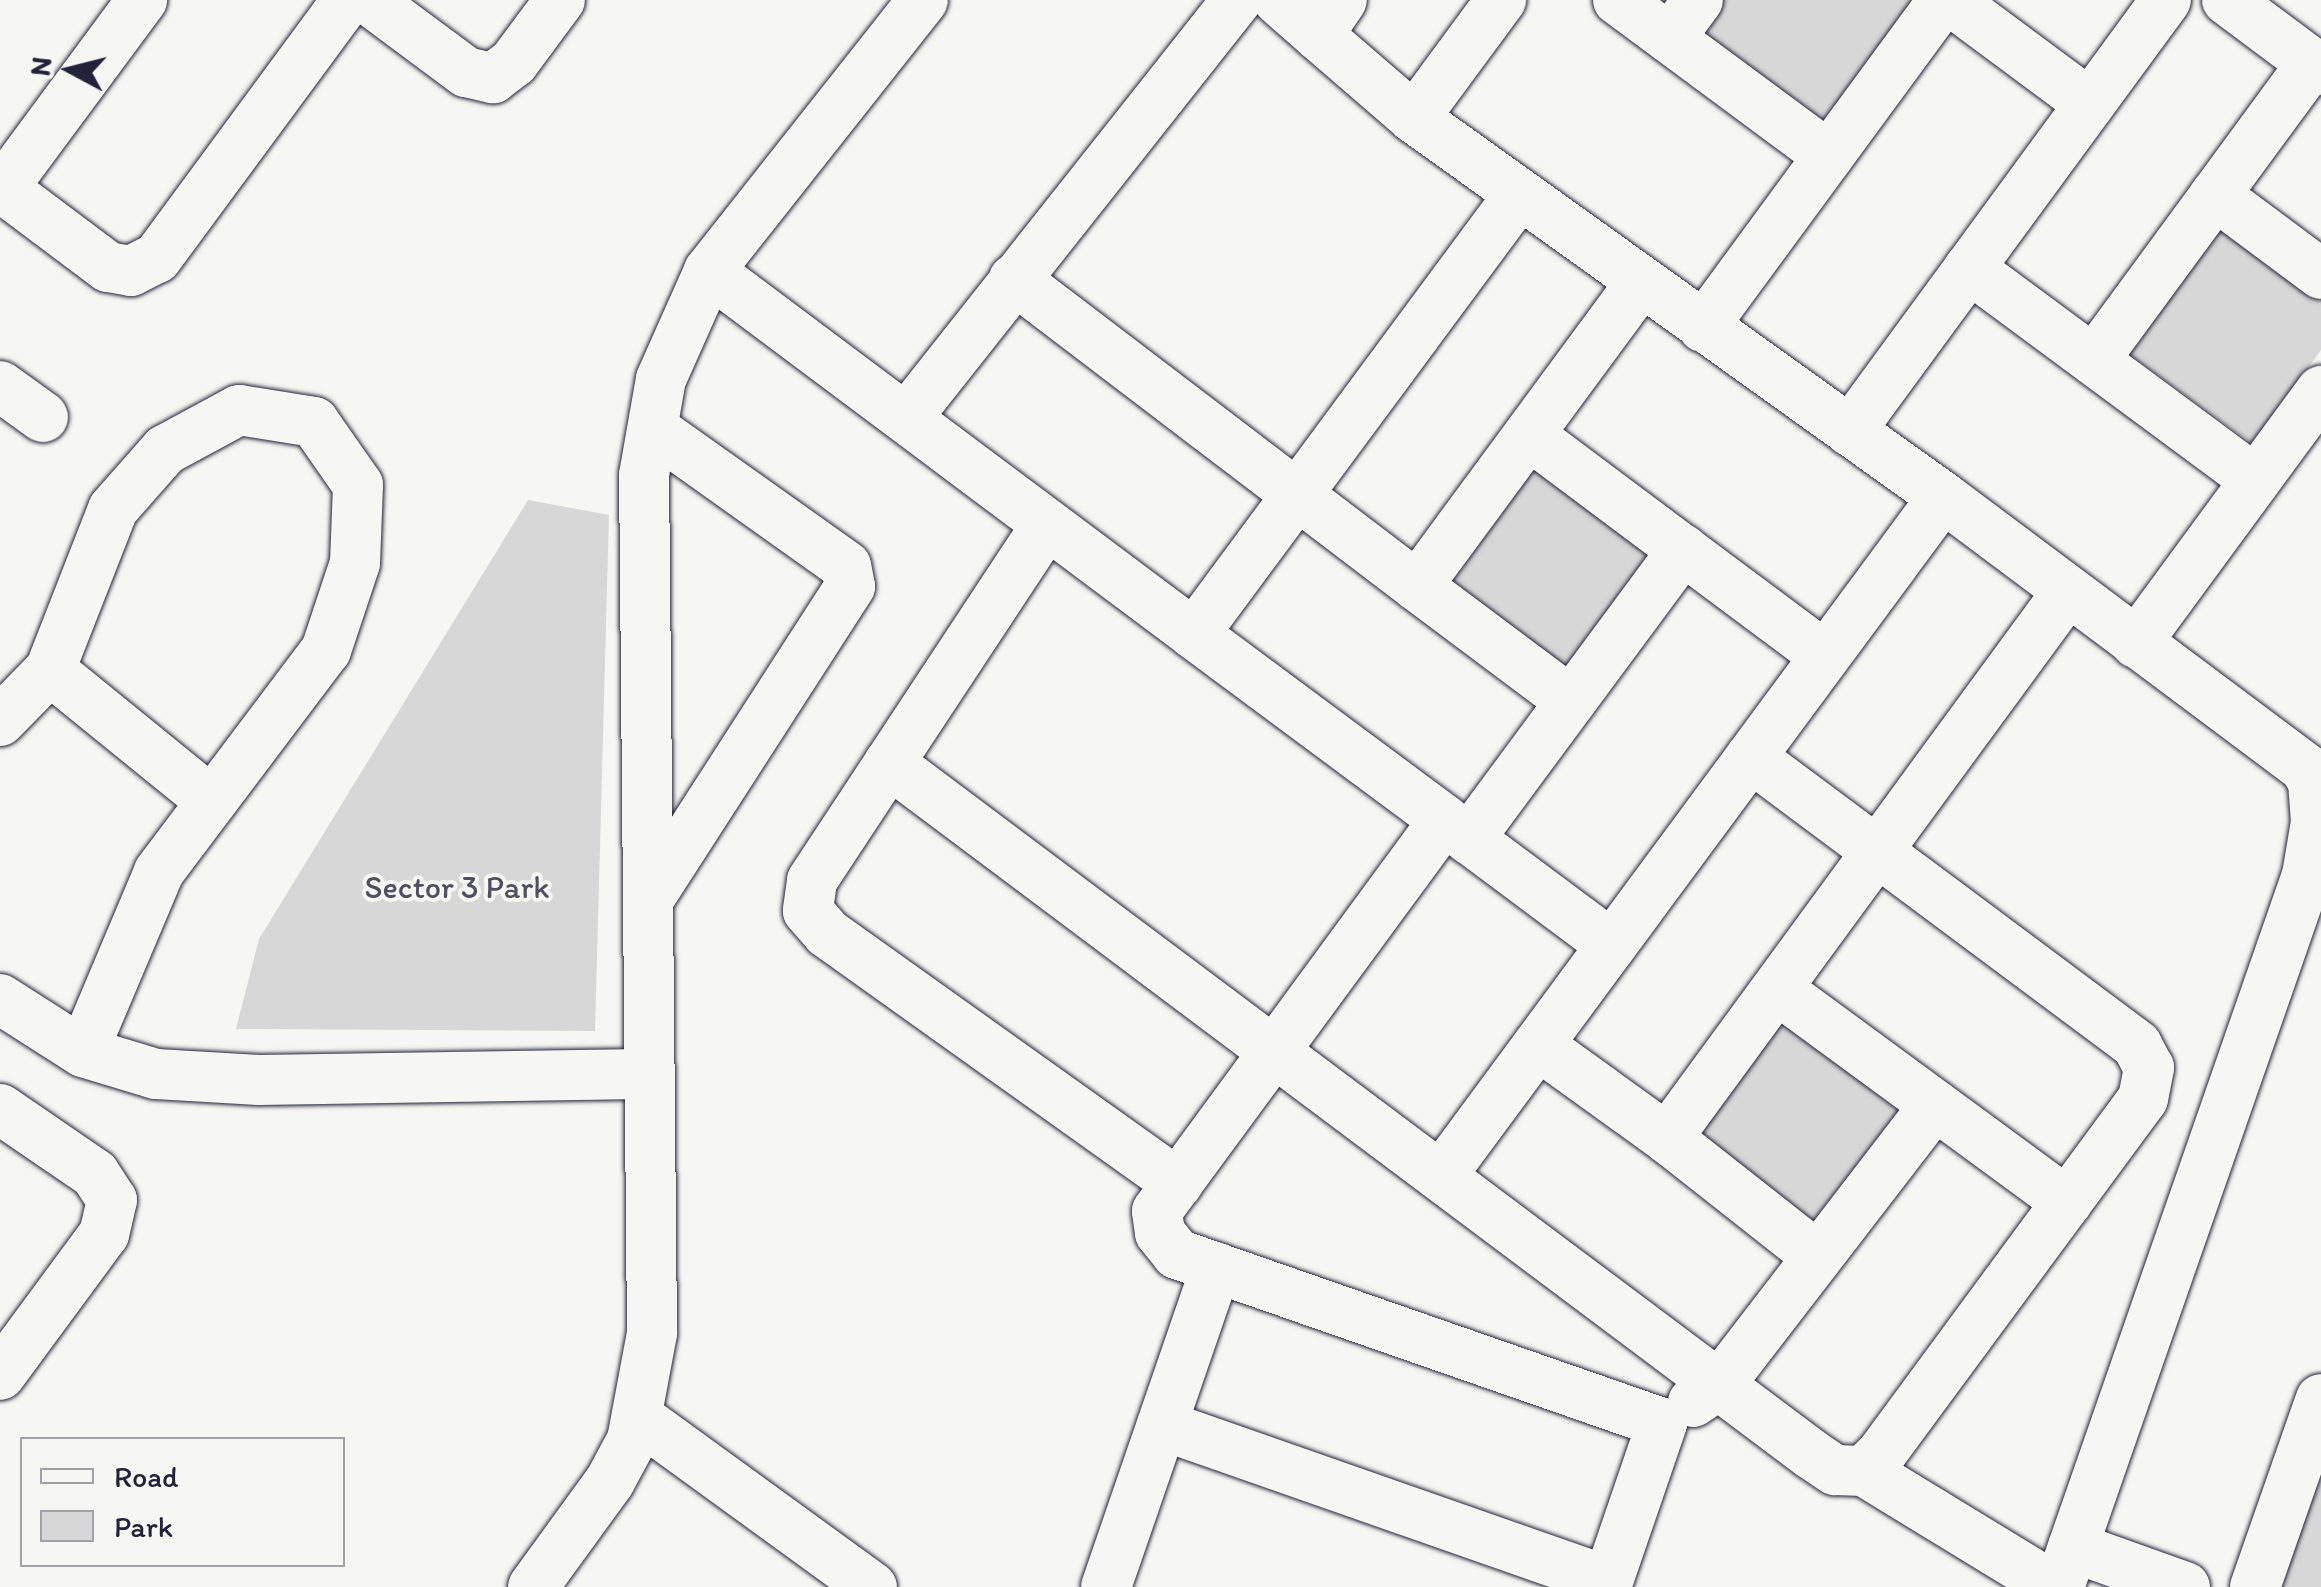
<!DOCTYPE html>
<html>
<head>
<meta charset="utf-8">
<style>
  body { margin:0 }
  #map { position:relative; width:2321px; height:1587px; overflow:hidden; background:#f6f6f2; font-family:Itim,sans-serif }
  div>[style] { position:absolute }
  .green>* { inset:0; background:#d7d7d7; transform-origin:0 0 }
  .roads { filter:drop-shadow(0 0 2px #22223b) drop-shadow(0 0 2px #22223b) }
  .minor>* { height:50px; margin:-25px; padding:0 25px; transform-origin:25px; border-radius:25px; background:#f6f6f2 }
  span { translate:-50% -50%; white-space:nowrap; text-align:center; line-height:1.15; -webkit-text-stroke:8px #f6f6f2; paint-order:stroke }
  .park-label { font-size:32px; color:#4f4f62 }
  .legend { position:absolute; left:20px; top:1437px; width:325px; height:130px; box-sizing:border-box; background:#f6f6f2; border:2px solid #a1a1a9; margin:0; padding:12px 18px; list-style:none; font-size:30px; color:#22223b }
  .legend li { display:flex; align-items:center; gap:20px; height:50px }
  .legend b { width:50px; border:2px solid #a1a1a9 }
  .north { position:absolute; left:20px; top:20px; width:100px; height:100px; -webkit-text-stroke:8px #f6f6f2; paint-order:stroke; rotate:277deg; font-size:28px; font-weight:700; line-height:40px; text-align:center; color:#22223b }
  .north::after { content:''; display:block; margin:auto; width:35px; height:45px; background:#22223b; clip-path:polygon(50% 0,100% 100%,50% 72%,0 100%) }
</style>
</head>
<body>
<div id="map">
  <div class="green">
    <i style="clip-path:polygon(1723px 0,1919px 0,1828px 124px,1701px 31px)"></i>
    <i style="clip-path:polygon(2218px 224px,2321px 300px,2321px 350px,2253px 444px,2125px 351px)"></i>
    <i style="left:1533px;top:459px;width:157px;height:157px;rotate:36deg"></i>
    <i style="clip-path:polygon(528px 500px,609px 515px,595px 1031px,236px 1029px,259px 939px)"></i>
    <i style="left:1785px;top:1012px;width:157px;height:157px;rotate:36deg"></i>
    <i style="clip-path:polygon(2321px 1472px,2321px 1587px,2281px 1587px)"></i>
  </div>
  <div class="roads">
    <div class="minor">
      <i style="left:369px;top:0;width:121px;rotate:36.6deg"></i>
      <i style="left:466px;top:72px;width:28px;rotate:13deg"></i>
      <i style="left:493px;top:78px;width:26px;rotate:-37deg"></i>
      <i style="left:514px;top:62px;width:77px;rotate:-53.4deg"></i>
      <i style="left:1278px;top:0;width:53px;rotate:41.2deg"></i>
      <i style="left:1318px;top:35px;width:42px;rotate:-55.6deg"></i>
      <i style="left:1618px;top:0;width:262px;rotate:36.5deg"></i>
      <i style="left:1950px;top:0;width:174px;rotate:36.6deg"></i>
      <i style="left:2227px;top:0;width:117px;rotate:36.7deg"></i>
      <i style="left:1318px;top:35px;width:127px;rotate:40.8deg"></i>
      <i style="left:1414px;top:118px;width:651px;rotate:35.62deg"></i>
      <i style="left:1943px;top:497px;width:452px;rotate:36.8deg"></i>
      <i style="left:2305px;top:768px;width:16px;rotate:60deg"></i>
      <i style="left:2313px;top:782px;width:40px;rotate:85.7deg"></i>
      <i style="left:2316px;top:822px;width:54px;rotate:99.6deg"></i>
      <i style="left:2307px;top:875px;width:754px;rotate:109.2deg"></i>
      <i style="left:1670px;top:38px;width:47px;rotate:-53.6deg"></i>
      <i style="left:1414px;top:118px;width:147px;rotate:-53.6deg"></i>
      <i style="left:0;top:186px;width:135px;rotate:36.9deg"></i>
      <i style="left:108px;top:267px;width:23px;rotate:10deg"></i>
      <i style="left:131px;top:271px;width:29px;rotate:-27deg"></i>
      <i style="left:157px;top:258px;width:320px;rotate:-53.6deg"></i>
      <i style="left:3px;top:188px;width:234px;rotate:-53.5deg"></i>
      <i style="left:2215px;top:195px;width:132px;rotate:36.7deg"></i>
      <i style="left:1969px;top:268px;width:356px;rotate:36.5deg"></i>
      <i style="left:709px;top:271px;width:606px;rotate:36.81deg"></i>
      <i style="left:1194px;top:634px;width:546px;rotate:-53.49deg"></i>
      <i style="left:1014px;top:279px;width:507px;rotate:37.3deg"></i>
      <i style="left:1417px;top:586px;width:378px;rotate:-53.6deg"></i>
      <i style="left:1703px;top:327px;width:406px;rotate:-53.7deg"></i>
      <i style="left:2094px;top:360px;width:368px;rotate:-53.7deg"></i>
      <i style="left:0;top:386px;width:53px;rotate:35.8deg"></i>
      <i style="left:907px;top:417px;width:532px;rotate:-51.64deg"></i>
      <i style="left:1850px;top:431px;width:534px;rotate:-53.75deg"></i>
      <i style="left:1529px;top:435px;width:192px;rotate:36.8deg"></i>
      <i style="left:1047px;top:524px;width:427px;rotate:123.4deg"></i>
      <i style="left:812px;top:881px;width:30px;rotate:98deg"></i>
      <i style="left:808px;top:911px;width:29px;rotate:49deg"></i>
      <i style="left:827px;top:933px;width:431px;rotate:35.5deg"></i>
      <i style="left:1417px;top:586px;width:192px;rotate:36.8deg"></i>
      <i style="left:1194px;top:634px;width:312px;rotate:36.6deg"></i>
      <i style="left:2136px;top:643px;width:313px;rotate:-53.7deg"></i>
      <i style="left:50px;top:670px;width:208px;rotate:39.1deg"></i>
      <i style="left:0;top:721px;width:71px;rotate:-45.6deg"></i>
      <i style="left:50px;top:670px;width:173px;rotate:-68.6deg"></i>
      <i style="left:113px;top:509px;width:79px;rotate:-48.6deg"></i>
      <i style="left:165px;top:450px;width:84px;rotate:-28.4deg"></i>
      <i style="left:239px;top:410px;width:76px;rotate:9.1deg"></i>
      <i style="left:314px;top:422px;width:77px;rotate:55.1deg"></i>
      <i style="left:358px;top:485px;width:78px;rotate:92.2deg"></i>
      <i style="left:355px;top:563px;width:92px;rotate:108.4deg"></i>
      <i style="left:326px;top:650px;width:278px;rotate:127deg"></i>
      <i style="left:159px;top:872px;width:195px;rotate:112.9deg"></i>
      <i style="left:889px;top:763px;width:1152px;rotate:36.85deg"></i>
      <i style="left:1811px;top:1454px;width:29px;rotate:34deg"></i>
      <i style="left:1835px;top:1470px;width:29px;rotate:2deg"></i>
      <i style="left:1864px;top:1471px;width:24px;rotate:-45deg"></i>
      <i style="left:1881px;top:1454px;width:441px;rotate:-53.6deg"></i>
      <i style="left:2143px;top:1099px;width:32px;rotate:-79deg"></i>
      <i style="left:2149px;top:1068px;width:26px;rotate:-118deg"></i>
      <i style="left:2137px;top:1045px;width:482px;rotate:-143.3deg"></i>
      <i style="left:1469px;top:839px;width:360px;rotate:-53.5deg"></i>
      <i style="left:1683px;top:550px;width:177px;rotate:36.7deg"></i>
      <i style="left:648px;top:900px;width:373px;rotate:-57.2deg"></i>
      <i style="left:850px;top:586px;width:20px;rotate:-101deg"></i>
      <i style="left:846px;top:566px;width:237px;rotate:-144.6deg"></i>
      <i style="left:1777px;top:989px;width:360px;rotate:36.3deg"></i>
      <i style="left:0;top:999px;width:98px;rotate:32.6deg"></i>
      <i style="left:83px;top:1052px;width:76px;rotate:16.8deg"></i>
      <i style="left:156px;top:1074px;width:103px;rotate:3.3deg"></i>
      <i style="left:259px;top:1080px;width:391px;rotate:-0.9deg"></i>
      <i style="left:1538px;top:1045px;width:159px;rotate:35.8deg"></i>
      <i style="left:1667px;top:1138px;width:678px;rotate:-53.76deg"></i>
      <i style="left:0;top:1109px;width:115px;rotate:34.4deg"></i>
      <i style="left:95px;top:1174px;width:31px;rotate:57deg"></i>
      <i style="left:112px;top:1200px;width:35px;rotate:103deg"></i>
      <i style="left:104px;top:1234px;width:175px;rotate:126.4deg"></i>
      <i style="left:1667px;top:1138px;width:192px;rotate:38.2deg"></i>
      <i style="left:1441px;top:1176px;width:844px;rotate:-53.52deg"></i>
      <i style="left:1693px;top:1402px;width:32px;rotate:-34deg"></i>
      <i style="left:1720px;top:1384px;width:352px;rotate:-52.4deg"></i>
      <i style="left:639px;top:1418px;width:288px;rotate:36deg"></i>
      <i style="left:1162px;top:1425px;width:472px;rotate:19.3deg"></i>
      <i style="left:1864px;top:1471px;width:223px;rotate:31.4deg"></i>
      <i style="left:2073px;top:1547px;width:119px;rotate:19.7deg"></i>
      <i style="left:533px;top:1587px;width:131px;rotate:-54deg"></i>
      <i style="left:610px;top:1481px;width:47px;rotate:-61.8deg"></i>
      <i style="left:632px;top:1440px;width:109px;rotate:-79.4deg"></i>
      <i style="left:652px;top:1333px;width:858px;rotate:-90.53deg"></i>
      <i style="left:644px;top:475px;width:97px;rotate:-80deg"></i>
      <i style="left:661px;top:379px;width:118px;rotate:-66deg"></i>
      <i style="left:709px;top:271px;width:345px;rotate:-51.7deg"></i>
      <i style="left:1106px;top:1587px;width:338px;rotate:-71deg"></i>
      <i style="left:1606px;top:1587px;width:173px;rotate:-71.1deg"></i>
      <i style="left:1662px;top:1423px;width:514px;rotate:-160.79deg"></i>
      <i style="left:1177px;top:1254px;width:27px;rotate:-129deg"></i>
      <i style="left:1160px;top:1233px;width:22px;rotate:-98deg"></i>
      <i style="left:1157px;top:1211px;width:485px;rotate:-53.7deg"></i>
      <i style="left:1444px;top:820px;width:209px;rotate:36.7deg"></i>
      <i style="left:2255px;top:1587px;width:199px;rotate:-70.7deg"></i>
    </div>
  </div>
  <div class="park-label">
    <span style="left:457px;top:887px">Sector 3 Park</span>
  </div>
  <ul class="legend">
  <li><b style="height:12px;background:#f6f6f2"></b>Road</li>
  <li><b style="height:28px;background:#d7d7d7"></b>Park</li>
  </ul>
  <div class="north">N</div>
</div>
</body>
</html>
